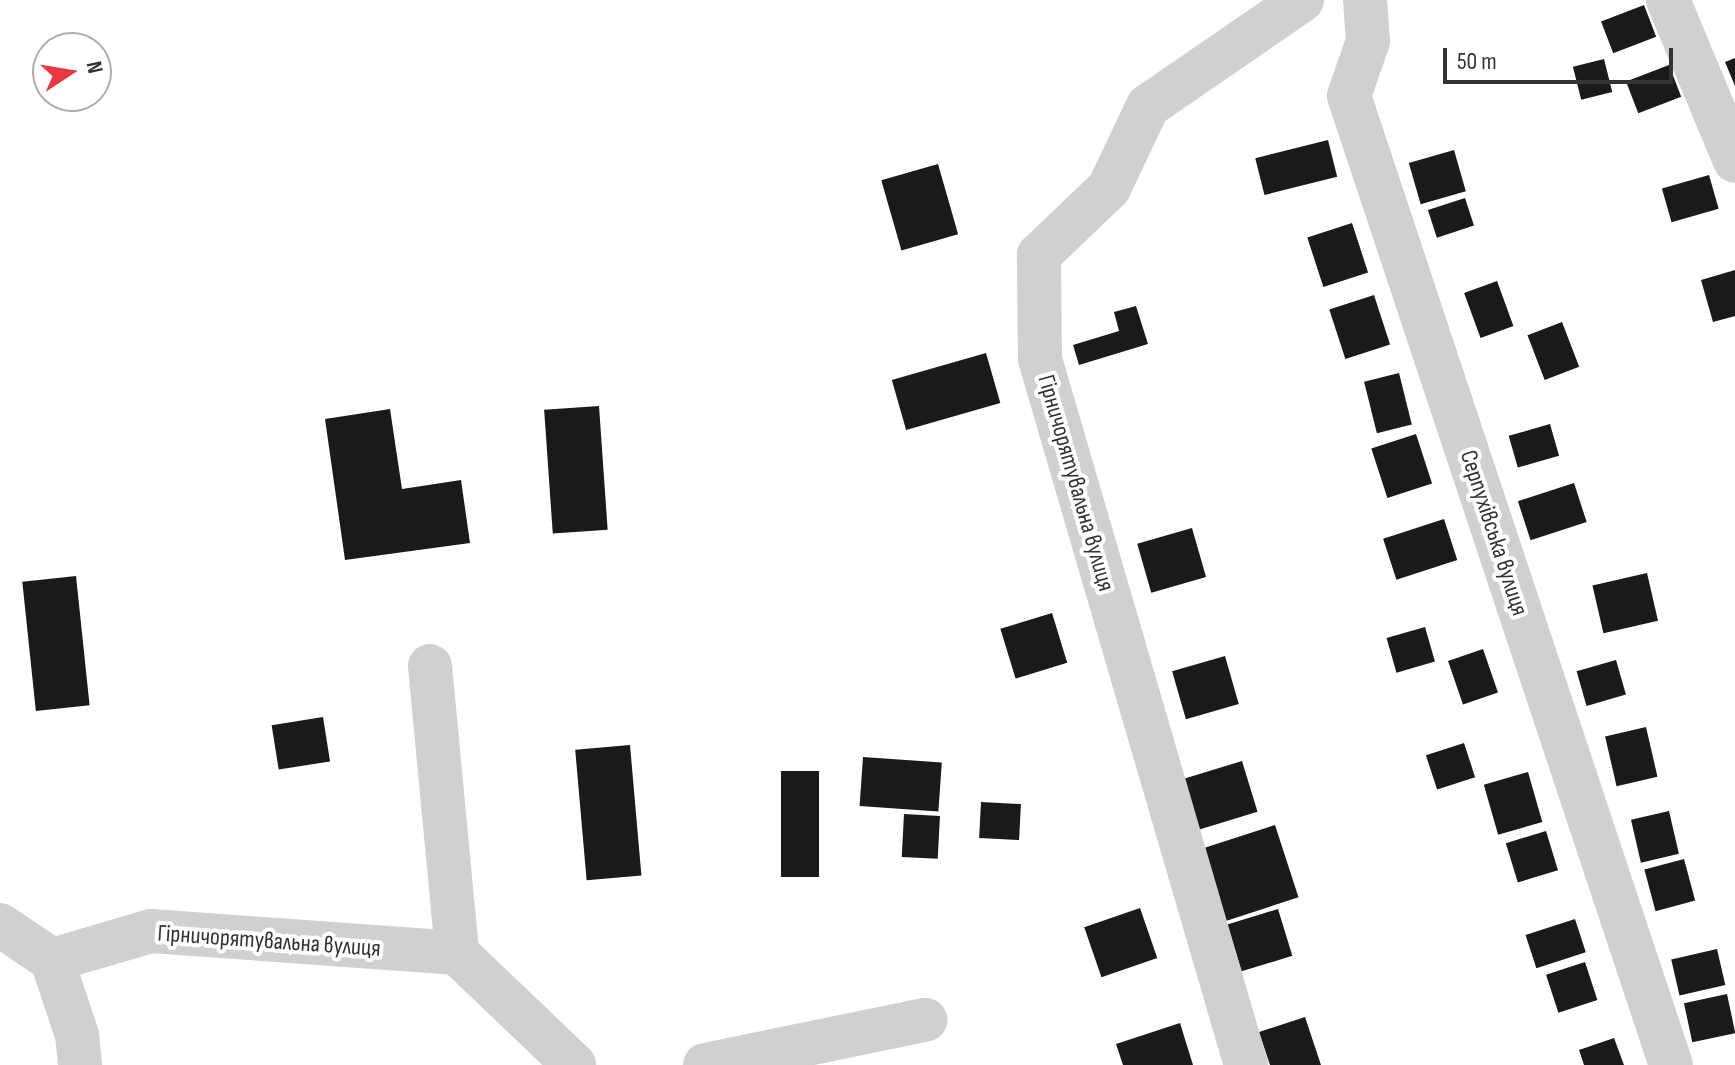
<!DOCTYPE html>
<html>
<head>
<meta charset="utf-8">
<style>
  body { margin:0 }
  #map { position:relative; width:1735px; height:1065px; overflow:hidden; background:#fff; font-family:"Sofia Sans Condensed",sans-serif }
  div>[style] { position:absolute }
  .building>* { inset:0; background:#1a1a1a; transform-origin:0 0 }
  .minor>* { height:44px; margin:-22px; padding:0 22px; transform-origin:22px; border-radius:22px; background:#d0d0d0 }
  span { translate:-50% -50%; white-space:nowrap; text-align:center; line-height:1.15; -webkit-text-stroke:8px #fff; paint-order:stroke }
  .street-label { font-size:24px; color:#333 }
  .north { position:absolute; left:32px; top:32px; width:80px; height:80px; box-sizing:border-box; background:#fff; border:2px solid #adadad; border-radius:50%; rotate:78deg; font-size:22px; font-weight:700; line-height:32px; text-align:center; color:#333 }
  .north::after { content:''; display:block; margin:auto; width:28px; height:36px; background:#e63946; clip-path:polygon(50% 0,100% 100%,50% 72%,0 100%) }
  .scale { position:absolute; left:1443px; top:48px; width:230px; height:36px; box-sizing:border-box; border:4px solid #333; border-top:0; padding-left:10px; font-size:24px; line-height:28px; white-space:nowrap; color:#333; -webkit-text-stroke:6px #fff; paint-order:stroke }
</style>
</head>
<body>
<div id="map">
  <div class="building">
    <i style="left:1644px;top:5px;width:34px;height:46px;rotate:69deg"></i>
    <i style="clip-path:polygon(1735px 58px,1735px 86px,1725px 62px)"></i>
    <i style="left:1604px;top:59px;width:34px;height:32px;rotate:76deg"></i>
    <i style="left:1669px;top:65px;width:34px;height:46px;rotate:69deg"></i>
    <i style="left:1328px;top:140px;width:38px;height:75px;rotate:76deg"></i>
    <i style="left:1454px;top:150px;width:43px;height:47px;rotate:74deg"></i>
    <i style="left:938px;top:164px;width:73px;height:59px;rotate:74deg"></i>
    <i style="left:1709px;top:175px;width:35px;height:49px;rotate:74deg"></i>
    <i style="left:1465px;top:198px;width:29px;height:39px;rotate:72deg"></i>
    <i style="left:1352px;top:223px;width:52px;height:47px;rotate:72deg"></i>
    <i style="clip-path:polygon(1735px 270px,1735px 316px,1713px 322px,1701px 280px)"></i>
    <i style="left:1497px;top:281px;width:48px;height:35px;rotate:70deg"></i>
    <i style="left:1374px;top:295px;width:52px;height:47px;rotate:72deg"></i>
    <i style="clip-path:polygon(1136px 306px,1148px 344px,1079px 365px,1073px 345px,1119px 331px,1114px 312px)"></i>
    <i style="left:1562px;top:322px;width:48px;height:37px;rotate:69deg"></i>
    <i style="left:986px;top:353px;width:52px;height:98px;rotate:74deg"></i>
    <i style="left:1399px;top:373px;width:53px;height:36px;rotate:76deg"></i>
    <i style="left:599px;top:406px;width:124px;height:55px;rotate:86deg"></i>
    <i style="clip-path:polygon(390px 409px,402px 489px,461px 480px,470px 543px,345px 560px,325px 419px)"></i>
    <i style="left:1550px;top:424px;width:33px;height:43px;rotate:74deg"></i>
    <i style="left:1416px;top:434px;width:52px;height:47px;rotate:72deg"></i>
    <i style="left:1574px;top:483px;width:41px;height:59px;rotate:72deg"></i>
    <i style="left:1444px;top:519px;width:43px;height:64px;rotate:72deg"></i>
    <i style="left:1192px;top:528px;width:51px;height:57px;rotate:74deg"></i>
    <i style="left:1647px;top:573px;width:49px;height:56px;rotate:77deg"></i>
    <i style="left:76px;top:576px;width:130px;height:54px;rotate:84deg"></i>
    <i style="left:1052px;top:613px;width:52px;height:54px;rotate:73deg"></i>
    <i style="left:1425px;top:627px;width:36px;height:40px;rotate:74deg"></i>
    <i style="left:1483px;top:649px;width:46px;height:37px;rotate:71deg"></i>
    <i style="left:1225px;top:656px;width:50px;height:55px;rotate:74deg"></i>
    <i style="left:1616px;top:660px;width:36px;height:41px;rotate:74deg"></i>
    <i style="left:323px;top:717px;width:45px;height:52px;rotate:81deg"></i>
    <i style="left:1646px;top:727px;width:51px;height:42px;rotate:77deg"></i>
    <i style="left:1464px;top:743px;width:36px;height:40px;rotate:72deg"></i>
    <i style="left:630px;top:745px;width:131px;height:55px;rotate:85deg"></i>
    <i style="left:863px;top:757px;width:79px;height:49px;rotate:4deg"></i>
    <i style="left:1242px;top:761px;width:53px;height:65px;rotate:73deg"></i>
    <i style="left:781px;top:771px;width:38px;height:106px"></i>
    <i style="left:1528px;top:772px;width:52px;height:46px;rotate:74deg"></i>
    <i style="left:981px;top:802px;width:40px;height:36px;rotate:3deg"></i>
    <i style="left:1669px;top:811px;width:44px;height:39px;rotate:77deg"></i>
    <i style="left:904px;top:814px;width:36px;height:43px;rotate:3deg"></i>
    <i style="left:1275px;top:825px;width:76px;height:78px;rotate:72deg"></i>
    <i style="left:1546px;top:831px;width:41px;height:42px;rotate:73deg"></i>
    <i style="left:1684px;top:859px;width:43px;height:41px;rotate:75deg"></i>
    <i style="left:1140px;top:908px;width:53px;height:59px;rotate:71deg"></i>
    <i style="left:1278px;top:909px;width:49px;height:53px;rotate:73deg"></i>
    <i style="left:1575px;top:919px;width:35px;height:52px;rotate:72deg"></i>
    <i style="left:1717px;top:949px;width:37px;height:47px;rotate:77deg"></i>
    <i style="left:1585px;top:962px;width:40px;height:41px;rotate:72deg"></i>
    <i style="left:1727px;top:994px;width:40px;height:44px;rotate:78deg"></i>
    <i style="clip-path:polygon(1305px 1017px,1321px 1065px,1270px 1065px,1259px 1032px)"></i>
    <i style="clip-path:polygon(1180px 1023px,1193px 1065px,1123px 1065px,1116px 1044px)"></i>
    <i style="clip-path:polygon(1614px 1038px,1624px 1065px,1584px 1065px,1579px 1050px)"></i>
  </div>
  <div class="minor">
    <i style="left:1365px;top:0;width:41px;rotate:85.8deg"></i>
    <i style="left:1368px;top:41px;width:58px;rotate:109.1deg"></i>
    <i style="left:1349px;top:96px;width:1021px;rotate:71.62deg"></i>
    <i style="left:1668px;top:0;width:174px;rotate:67.4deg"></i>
    <i style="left:430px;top:666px;width:288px;rotate:84.6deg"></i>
    <i style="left:0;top:925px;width:63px;rotate:33.9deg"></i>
    <i style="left:52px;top:960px;width:103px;rotate:-16.3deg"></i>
    <i style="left:151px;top:931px;width:307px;rotate:4.1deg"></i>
    <i style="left:457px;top:953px;width:162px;rotate:43.7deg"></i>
    <i style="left:52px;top:960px;width:79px;rotate:71.6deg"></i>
    <i style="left:77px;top:1035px;width:30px;rotate:84deg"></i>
    <i style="left:705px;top:1065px;width:225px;rotate:-11.6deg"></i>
    <i style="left:1246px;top:1065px;width:735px;rotate:-106.27deg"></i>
    <i style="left:1040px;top:359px;width:104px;rotate:-90.6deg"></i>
    <i style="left:1039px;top:255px;width:97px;rotate:-43.7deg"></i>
    <i style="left:1109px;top:188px;width:91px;rotate:-64.6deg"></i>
    <i style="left:1148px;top:106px;width:187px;rotate:-34.5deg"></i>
  </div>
  <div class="street-label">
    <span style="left:1076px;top:483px;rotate:74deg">Гірничорятувальна вулиця</span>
    <span style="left:1494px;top:533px;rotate:72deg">Серпухівська вулиця</span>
    <span style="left:269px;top:941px;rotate:4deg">Гірничорятувальна вулиця</span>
  </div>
  <div class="north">N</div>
  <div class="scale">50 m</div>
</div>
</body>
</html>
